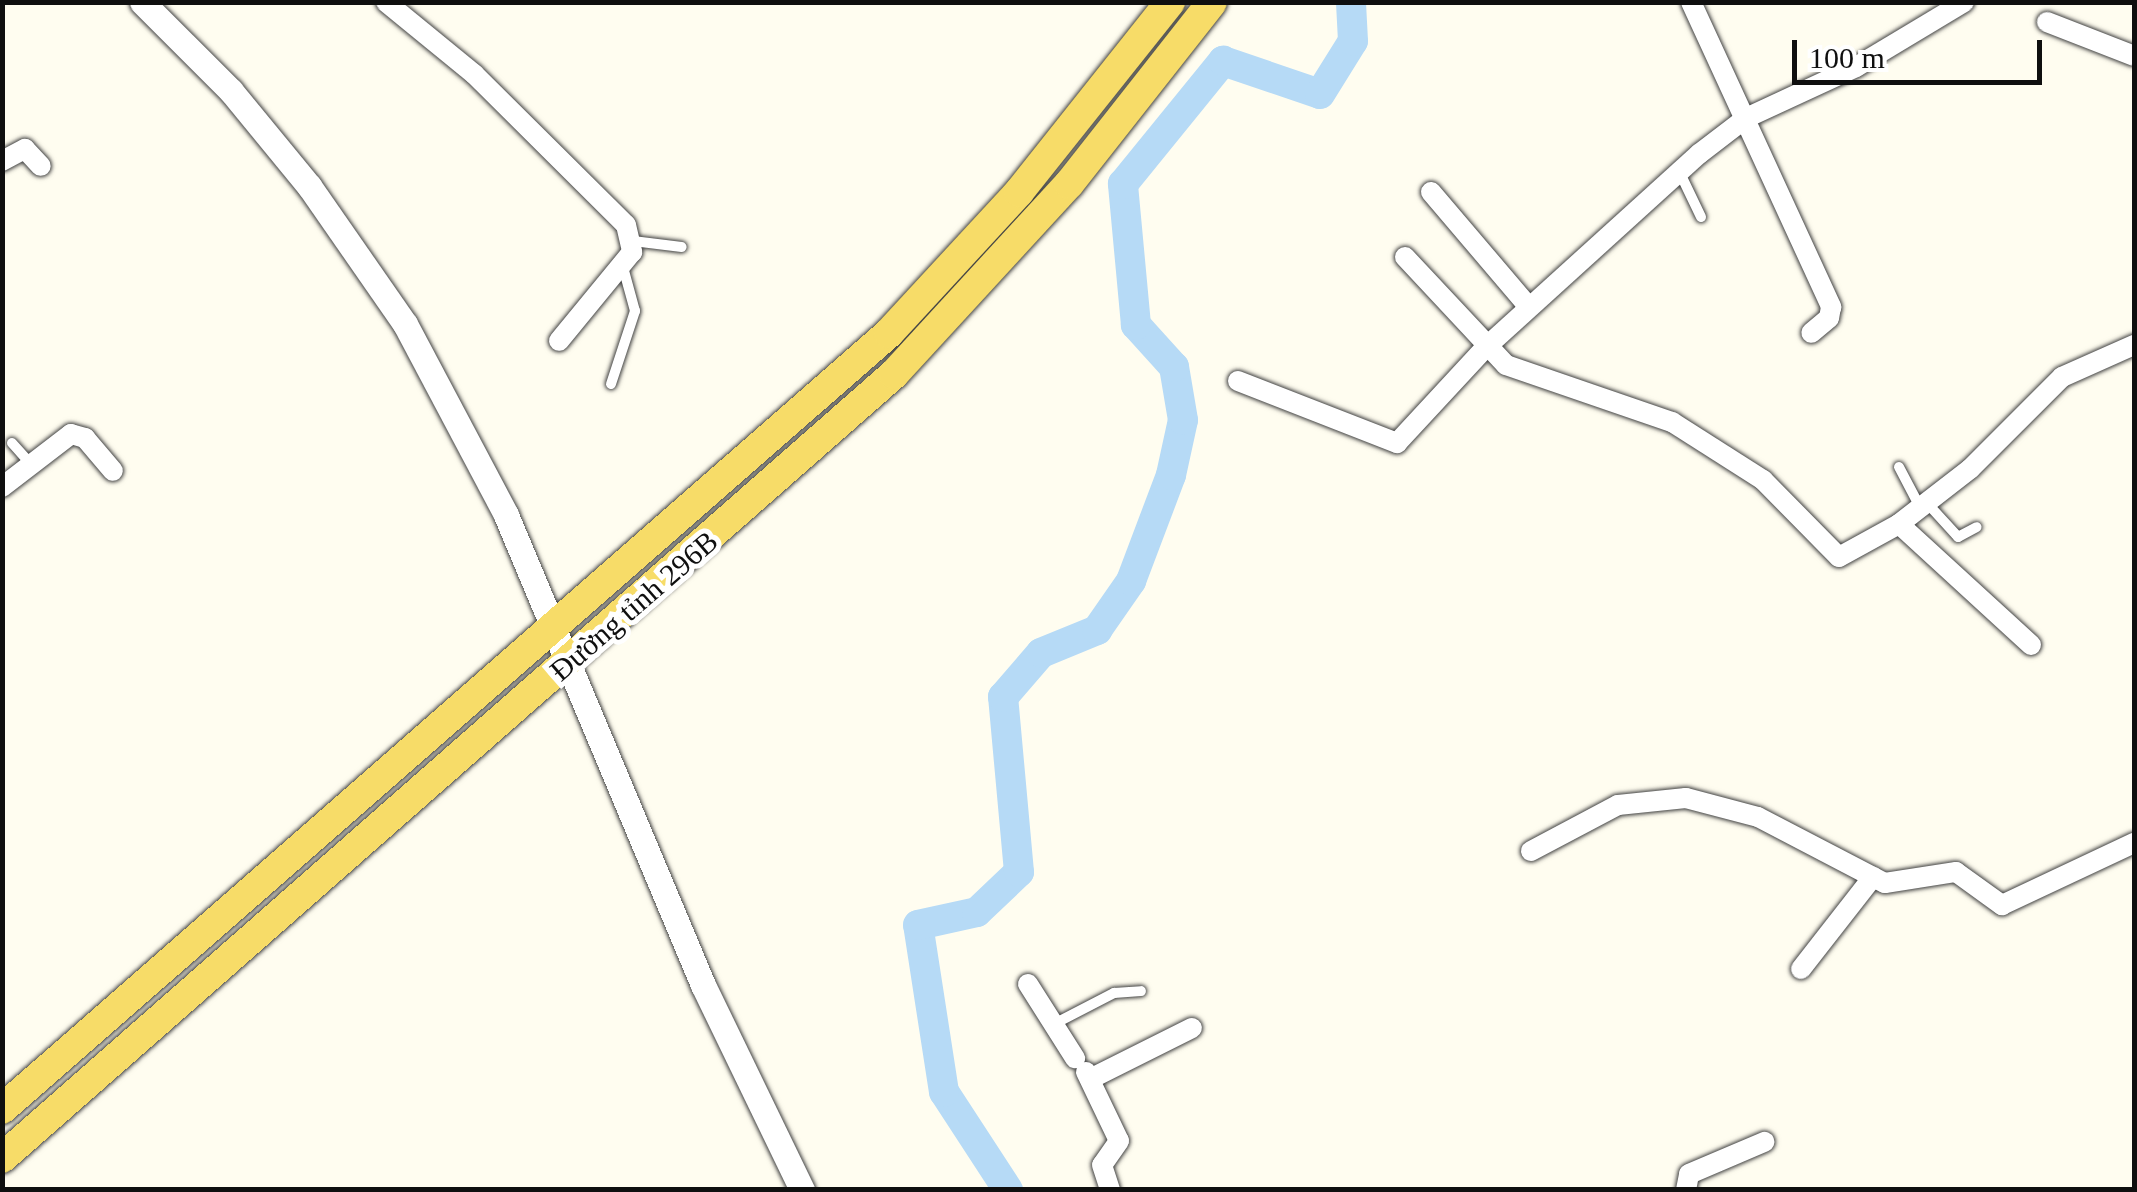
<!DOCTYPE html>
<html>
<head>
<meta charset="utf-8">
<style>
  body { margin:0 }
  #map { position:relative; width:2137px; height:1192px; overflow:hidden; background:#fffdf0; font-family:"Times New Roman",serif }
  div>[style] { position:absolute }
  .river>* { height:30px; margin:-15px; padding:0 15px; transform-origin:15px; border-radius:15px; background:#b6daf6 }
  .roads { filter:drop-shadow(0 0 2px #424242) drop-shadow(0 0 2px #424242) }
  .service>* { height:10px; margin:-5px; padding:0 5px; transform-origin:5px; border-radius:5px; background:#fff }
  .minor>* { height:20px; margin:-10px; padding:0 10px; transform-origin:10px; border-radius:10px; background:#fff }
  .tertiary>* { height:25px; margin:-12.5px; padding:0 12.5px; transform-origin:12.5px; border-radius:12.5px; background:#fff }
  .primary>* { height:30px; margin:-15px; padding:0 15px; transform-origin:15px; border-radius:15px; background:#f7dc68 }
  span { translate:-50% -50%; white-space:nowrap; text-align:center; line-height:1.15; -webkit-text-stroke:10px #fff; paint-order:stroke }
  .street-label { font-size:30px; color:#0f0f0f }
  .frame { position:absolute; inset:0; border:5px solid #0f0f0f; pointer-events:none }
  .scale { position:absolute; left:1792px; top:40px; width:250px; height:45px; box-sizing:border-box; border:5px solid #0f0f0f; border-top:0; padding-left:12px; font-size:30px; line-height:35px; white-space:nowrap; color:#0f0f0f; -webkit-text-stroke:8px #fff; paint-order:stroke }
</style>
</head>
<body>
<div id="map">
  <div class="river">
    <i style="left:1008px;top:1190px;width:117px;rotate:-123.1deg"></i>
    <i style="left:944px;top:1092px;width:169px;rotate:-98.8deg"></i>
    <i style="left:918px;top:925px;width:60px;rotate:-12.4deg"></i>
    <i style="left:977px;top:912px;width:58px;rotate:-43.6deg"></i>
    <i style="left:1019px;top:872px;width:176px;rotate:-95.2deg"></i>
    <i style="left:1003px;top:697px;width:58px;rotate:-49.2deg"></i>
    <i style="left:1041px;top:653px;width:61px;rotate:-22.3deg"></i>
    <i style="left:1097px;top:630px;width:60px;rotate:-55.2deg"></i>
    <i style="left:1131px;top:581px;width:113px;rotate:-69.3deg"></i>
    <i style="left:1171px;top:475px;width:56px;rotate:-77.7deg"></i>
    <i style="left:1183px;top:420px;width:54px;rotate:-99.6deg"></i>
    <i style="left:1174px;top:367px;width:57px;rotate:-132.1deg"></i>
    <i style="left:1136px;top:325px;width:142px;rotate:-95.3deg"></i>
    <i style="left:1123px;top:184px;width:159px;rotate:-50.9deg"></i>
    <i style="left:1223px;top:61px;width:102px;rotate:18.8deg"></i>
    <i style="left:1320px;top:94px;width:62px;rotate:-58.1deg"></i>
    <i style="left:1353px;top:41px;width:39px;rotate:-93deg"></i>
  </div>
  <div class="roads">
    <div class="service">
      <i style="left:1679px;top:171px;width:51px;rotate:64.4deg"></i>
      <i style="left:633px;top:241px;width:49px;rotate:7deg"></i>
      <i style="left:611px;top:384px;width:77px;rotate:-71.8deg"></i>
      <i style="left:635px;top:311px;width:46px;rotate:-105.3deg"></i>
      <i style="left:12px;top:443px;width:28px;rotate:48deg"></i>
      <i style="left:1899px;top:467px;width:45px;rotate:62.3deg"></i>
      <i style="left:1927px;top:503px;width:46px;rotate:47.6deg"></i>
      <i style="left:1958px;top:537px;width:21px;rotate:-28deg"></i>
      <i style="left:1054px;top:1024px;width:68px;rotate:-27.3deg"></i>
      <i style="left:1114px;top:993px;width:27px;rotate:-4deg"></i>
    </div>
    <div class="minor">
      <i style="left:386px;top:2px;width:114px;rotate:39.3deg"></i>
      <i style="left:474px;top:74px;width:214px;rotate:44.8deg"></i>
      <i style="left:626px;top:225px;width:28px;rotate:77deg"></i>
      <i style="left:632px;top:252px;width:115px;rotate:129.4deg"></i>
      <i style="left:1691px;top:2px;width:336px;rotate:65.3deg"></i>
      <i style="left:1831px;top:307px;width:11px;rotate:100deg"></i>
      <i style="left:1829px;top:318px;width:23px;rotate:140deg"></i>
      <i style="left:2047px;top:22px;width:93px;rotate:21.3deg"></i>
      <i style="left:2px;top:161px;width:26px;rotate:-28deg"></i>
      <i style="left:25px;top:149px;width:23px;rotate:47deg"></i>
      <i style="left:1431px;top:192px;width:151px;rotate:49.6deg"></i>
      <i style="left:1405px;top:257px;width:148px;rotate:46.9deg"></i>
      <i style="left:1506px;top:365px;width:176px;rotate:19deg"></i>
      <i style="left:1672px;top:422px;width:108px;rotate:32.5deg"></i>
      <i style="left:1763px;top:480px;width:108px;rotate:45.4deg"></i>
      <i style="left:1839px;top:557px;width:68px;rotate:-28.8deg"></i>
      <i style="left:1899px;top:524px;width:90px;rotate:-37.8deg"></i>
      <i style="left:1970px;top:469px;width:130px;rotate:-45deg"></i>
      <i style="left:2062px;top:377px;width:79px;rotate:-24deg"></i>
      <i style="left:1238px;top:381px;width:171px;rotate:21.3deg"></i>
      <i style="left:1397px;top:443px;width:129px;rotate:-47.2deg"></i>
      <i style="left:1485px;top:348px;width:289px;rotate:-42.2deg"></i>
      <i style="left:1699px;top:154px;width:59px;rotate:-37.5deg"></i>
      <i style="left:1746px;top:118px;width:121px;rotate:-24.9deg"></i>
      <i style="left:1856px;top:67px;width:126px;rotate:-31deg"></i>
      <i style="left:2px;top:487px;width:87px;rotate:-37.5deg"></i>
      <i style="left:71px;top:434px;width:15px;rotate:16deg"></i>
      <i style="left:85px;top:438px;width:43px;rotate:49.7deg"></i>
      <i style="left:1899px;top:524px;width:179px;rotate:42.5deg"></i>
      <i style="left:1531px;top:851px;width:98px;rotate:-27.9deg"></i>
      <i style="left:1618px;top:805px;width:68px;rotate:-5.9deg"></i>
      <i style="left:1686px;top:798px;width:74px;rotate:14.8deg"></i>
      <i style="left:1758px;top:817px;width:143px;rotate:27.5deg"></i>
      <i style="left:1885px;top:883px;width:72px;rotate:-8.8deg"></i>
      <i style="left:1956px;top:872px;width:57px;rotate:35.7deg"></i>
      <i style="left:2002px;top:905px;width:146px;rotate:-25.2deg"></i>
      <i style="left:1801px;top:969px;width:117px;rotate:-52deg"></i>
      <i style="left:1028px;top:984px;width:88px;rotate:57.6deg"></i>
      <i style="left:1086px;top:1072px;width:76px;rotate:64.4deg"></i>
      <i style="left:1119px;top:1141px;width:29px;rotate:125deg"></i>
      <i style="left:1102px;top:1165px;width:26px;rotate:72deg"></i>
      <i style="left:1090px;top:1079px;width:114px;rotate:-26.6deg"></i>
      <i style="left:1686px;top:1190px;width:16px;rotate:-79deg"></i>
      <i style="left:1689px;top:1174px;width:82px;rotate:-23.1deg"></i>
    </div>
    <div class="tertiary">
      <i style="left:142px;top:2px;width:126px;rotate:45deg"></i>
      <i style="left:231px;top:91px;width:123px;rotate:50.6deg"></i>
      <i style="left:309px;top:186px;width:168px;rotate:55.2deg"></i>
      <i style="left:405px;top:324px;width:216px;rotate:62.1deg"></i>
      <i style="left:506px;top:515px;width:510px;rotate:67.26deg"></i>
      <i style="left:703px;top:985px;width:228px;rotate:64.2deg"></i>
    </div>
    <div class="primary">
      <i style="left:2px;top:1109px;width:1179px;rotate:-41.18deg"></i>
      <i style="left:889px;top:333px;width:192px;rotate:-47.3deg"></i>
      <i style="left:1019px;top:192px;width:243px;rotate:-51.5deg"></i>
      <i style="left:2px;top:1158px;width:1188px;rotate:-41.31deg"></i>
      <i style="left:894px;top:374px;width:258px;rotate:-47.4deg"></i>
      <i style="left:1069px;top:184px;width:231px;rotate:-51.8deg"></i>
    </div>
  </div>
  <div class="street-label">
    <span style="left:634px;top:606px;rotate:-41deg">Đường tỉnh 296B</span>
  </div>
  <div class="frame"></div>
  <div class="scale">100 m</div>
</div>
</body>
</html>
